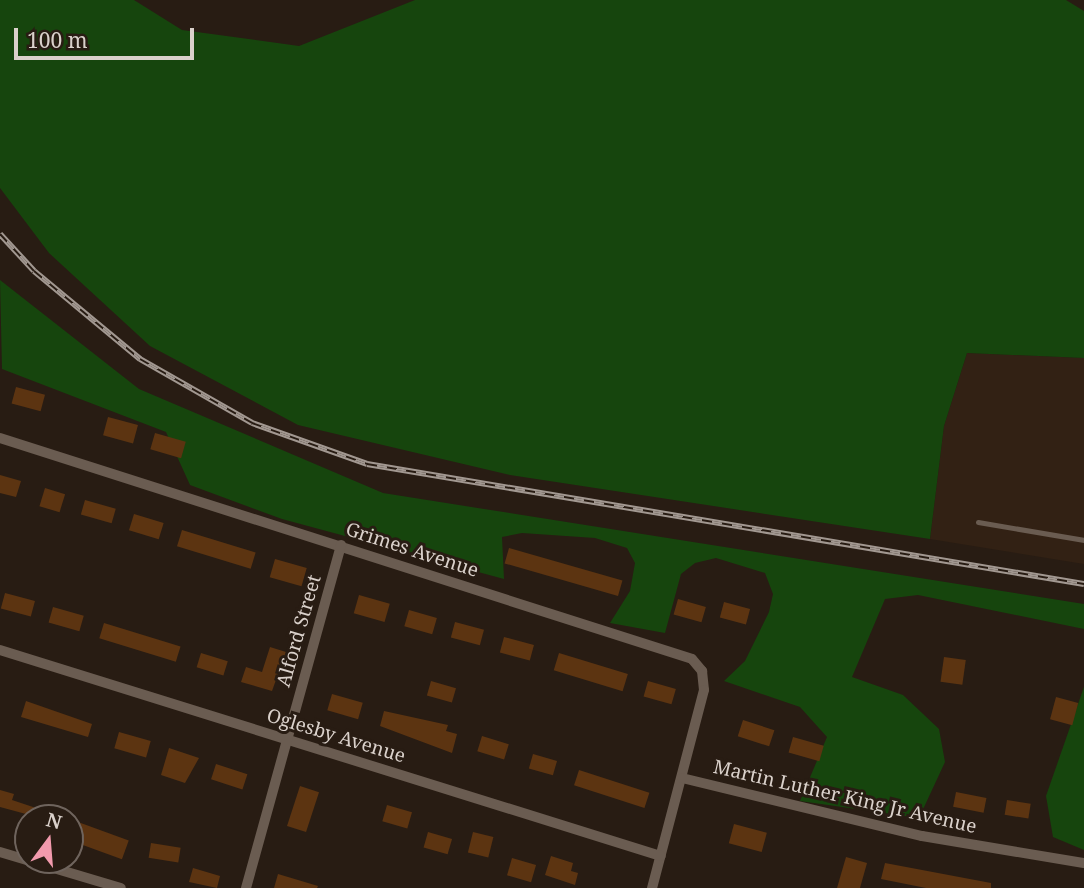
<!DOCTYPE html>
<html>
<head>
<meta charset="utf-8">
<style>
  body { margin:0 }
  #map { position:relative; width:1084px; height:888px; overflow:hidden; background:#281c13; font-family:"Noto Serif",serif }
  div>[style] { position:absolute }
  .built>* { inset:0; background:#322114 }
  .green>* { inset:0; background:#16450d }
  .building>* { inset:0; background:#5c3411; transform-origin:0 0 }
  .service>* { height:5px; margin:-2.5px; padding:0 2.5px; transform-origin:2.5px; border-radius:2.5px; background:#6a5c51 }
  .minor>* { height:10px; margin:-5px; padding:0 5px; transform-origin:5px; border-radius:5px; background:#6a5c51 }
  .rail>* { height:6px; margin-top:-3px; transform-origin:0; background:repeating-linear-gradient(90deg,#281c13 0 10px,#a29891 0 20px); box-sizing:border-box; border-block:2px solid #a29891 }
  span { translate:-50% -50%; white-space:nowrap; text-align:center; line-height:1.15; -webkit-text-stroke:6px #281c13; paint-order:stroke }
  .street-label { font-size:19px; color:#dad1cb }
  .north { position:absolute; left:14px; top:804px; width:70px; height:70px; box-sizing:border-box; background:#281c13; border:2px solid #6f645d; border-radius:50%; rotate:16deg; font-size:19px; font-weight:700; line-height:28px; text-align:center; color:#dad1cb }
  .north::after { content:''; display:block; margin:auto; width:24px; height:32px; background:#f29aad; clip-path:polygon(50% 0,100% 100%,50% 72%,0 100%) }
  .scale { position:absolute; left:14px; top:28px; width:180px; height:32px; box-sizing:border-box; border:4px solid #dad1cb; border-top:0; padding-left:9px; font-size:21px; line-height:24px; white-space:nowrap; color:#dad1cb; -webkit-text-stroke:5px #281c13; paint-order:stroke }
</style>
</head>
<body>
<div id="map">
  <div class="built">
    <i style="clip-path:polygon(967px 353px,1084px 358px,1084px 564px,930px 539px,944px 426px)"></i>
  </div>
  <div class="green">
    <i style="clip-path:polygon(0 0,134px 0,182px 30px,299px 46px,415px 0,1066px 0,1084px 11px,1084px 358px,967px 353px,944px 426px,930px 539px,510px 475px,298px 425px,150px 346px,49px 253px,0 188px)"></i>
    <i style="clip-path:polygon(0 280px,139px 389px,383px 493px,1084px 604px,1084px 629px,918px 595px,885px 599px,852px 677px,903px 695px,939px 729px,945px 762px,919px 818px,800px 801px,827px 737px,800px 707px,724px 681px,745px 661px,769px 612px,773px 594px,765px 573px,716px 558px,695px 563px,681px 574px,665px 633px,610px 623px,630px 591px,635px 563px,627px 548px,595px 538px,522px 533px,502px 537px,504px 579px,282px 519px,190px 485px,166px 432px,2px 369px)"></i>
    <i style="clip-path:polygon(1084px 687px,1084px 850px,1053px 837px,1046px 796px)"></i>
  </div>
  <div class="building">
    <i style="left:16px;top:387px;width:30px;height:17px;rotate:15deg"></i>
    <i style="left:108px;top:417px;width:31px;height:19px;rotate:15deg"></i>
    <i style="left:155px;top:433px;width:32px;height:17px;rotate:16deg"></i>
    <i style="clip-path:polygon(0 475px,21px 481px,16px 497px,0 493px)"></i>
    <i style="left:45px;top:488px;width:21px;height:19px;rotate:17deg"></i>
    <i style="left:85px;top:500px;width:32px;height:15px;rotate:16deg"></i>
    <i style="left:134px;top:514px;width:31px;height:17px;rotate:17deg"></i>
    <i style="left:182px;top:530px;width:77px;height:17px;rotate:17deg"></i>
    <i style="left:509px;top:548px;width:118px;height:16px;rotate:16deg"></i>
    <i style="left:275px;top:559px;width:33px;height:19px;rotate:16deg"></i>
    <i style="left:5px;top:593px;width:31px;height:16px;rotate:15deg"></i>
    <i style="left:359px;top:595px;width:32px;height:19px;rotate:16deg"></i>
    <i style="left:678px;top:599px;width:29px;height:16px;rotate:16deg"></i>
    <i style="left:724px;top:602px;width:27px;height:16px;rotate:15deg"></i>
    <i style="left:53px;top:607px;width:32px;height:16px;rotate:16deg"></i>
    <i style="left:409px;top:610px;width:29px;height:17px;rotate:16deg"></i>
    <i style="left:455px;top:622px;width:30px;height:16px;rotate:15deg"></i>
    <i style="left:104px;top:623px;width:80px;height:16px;rotate:17deg"></i>
    <i style="left:504px;top:637px;width:31px;height:16px;rotate:15deg"></i>
    <i style="clip-path:polygon(270px 647px,286px 652px,272px 691px,241px 682px,246px 667px,262px 672px)"></i>
    <i style="left:201px;top:653px;width:28px;height:15px;rotate:17deg"></i>
    <i style="left:559px;top:653px;width:72px;height:18px;rotate:17deg"></i>
    <i style="left:944px;top:657px;width:22px;height:25px;rotate:8deg"></i>
    <i style="left:431px;top:681px;width:26px;height:15px;rotate:16deg"></i>
    <i style="left:648px;top:681px;width:29px;height:16px;rotate:16deg"></i>
    <i style="left:332px;top:694px;width:32px;height:17px;rotate:16deg"></i>
    <i style="left:1056px;top:697px;width:23px;height:23px;rotate:15deg"></i>
    <i style="clip-path:polygon(26px 701px,92px 724px,88px 737px,21px 717px)"></i>
    <i style="clip-path:polygon(384px 711px,448px 725px,446px 731px,457px 734px,452px 753px,380px 726px)"></i>
    <i style="left:743px;top:720px;width:33px;height:17px;rotate:18deg"></i>
    <i style="left:119px;top:732px;width:33px;height:17px;rotate:16deg"></i>
    <i style="left:482px;top:736px;width:28px;height:16px;rotate:17deg"></i>
    <i style="left:793px;top:737px;width:32px;height:16px;rotate:16deg"></i>
    <i style="clip-path:polygon(169px 748px,199px 758px,185px 783px,161px 775px)"></i>
    <i style="left:533px;top:754px;width:25px;height:15px;rotate:16deg"></i>
    <i style="left:216px;top:764px;width:33px;height:16px;rotate:18deg"></i>
    <i style="left:579px;top:770px;width:74px;height:16px;rotate:18deg"></i>
    <i style="left:300px;top:786px;width:20px;height:42px;rotate:18deg"></i>
    <i style="clip-path:polygon(0 790px,14px 794px,12px 800px,66px 818px,25px 818px,26px 814px,0 807px)"></i>
    <i style="left:956px;top:792px;width:31px;height:15px;rotate:11deg"></i>
    <i style="left:1007px;top:800px;width:24px;height:15px;rotate:9deg"></i>
    <i style="left:387px;top:805px;width:26px;height:17px;rotate:16deg"></i>
    <i style="left:78px;top:822px;width:54px;height:20px;rotate:20deg"></i>
    <i style="left:734px;top:824px;width:34px;height:20px;rotate:15deg"></i>
    <i style="left:428px;top:832px;width:25px;height:16px;rotate:16deg"></i>
    <i style="left:473px;top:832px;width:21px;height:21px;rotate:14deg"></i>
    <i style="left:151px;top:843px;width:30px;height:15px;rotate:9deg"></i>
    <i style="clip-path:polygon(551px 856px,573px 863px,571px 871px,578px 873px,575px 885px,545px 875px)"></i>
    <i style="clip-path:polygon(846px 857px,867px 863px,860px 888px,837px 888px)"></i>
    <i style="left:512px;top:858px;width:25px;height:18px;rotate:16deg"></i>
    <i style="clip-path:polygon(885px 863px,991px 883px,991px 888px,926px 888px,881px 879px)"></i>
    <i style="clip-path:polygon(193px 868px,220px 876px,217px 888px,189px 882px)"></i>
    <i style="clip-path:polygon(278px 874px,318px 886px,317px 888px,274px 888px)"></i>
  </div>
  <div class="service">
    <i style="left:978px;top:522px;width:108px;rotate:9.6deg"></i>
  </div>
  <div class="minor">
    <i style="left:0;top:438px;width:726px;rotate:17.71deg"></i>
    <i style="left:692px;top:659px;width:16px;rotate:50deg"></i>
    <i style="left:702px;top:671px;width:19px;rotate:84deg"></i>
    <i style="left:704px;top:690px;width:205px;rotate:104.7deg"></i>
    <i style="left:0;top:650px;width:692px;rotate:17.31deg"></i>
    <i style="left:682px;top:778px;width:247px;rotate:13.6deg"></i>
    <i style="left:922px;top:836px;width:164px;rotate:9.5deg"></i>
    <i style="left:0;top:852px;width:126px;rotate:16.6deg"></i>
    <i style="left:246px;top:888px;width:356px;rotate:-74.5deg"></i>
  </div>
  <div class="rail">
    <i style="left:0;top:234px;width:50px;rotate:47.4deg"></i>
    <i style="left:34px;top:271px;width:138px;rotate:39.7deg"></i>
    <i style="left:140px;top:359px;width:129px;rotate:29.7deg"></i>
    <i style="left:252px;top:423px;width:122px;rotate:19.6deg"></i>
    <i style="left:367px;top:464px;width:727px;rotate:9.5deg"></i>
  </div>
  <div class="street-label">
    <span style="left:412px;top:550px;rotate:18deg">Grimes Avenue</span>
    <span style="left:299px;top:631px;rotate:-74deg">Alford Street</span>
    <span style="left:336px;top:736px;rotate:17deg">Oglesby Avenue</span>
    <span style="left:845px;top:797px;rotate:13deg">Martin Luther King Jr Avenue</span>
  </div>
  <div class="north">N</div>
  <div class="scale">100 m</div>
</div>
</body>
</html>
